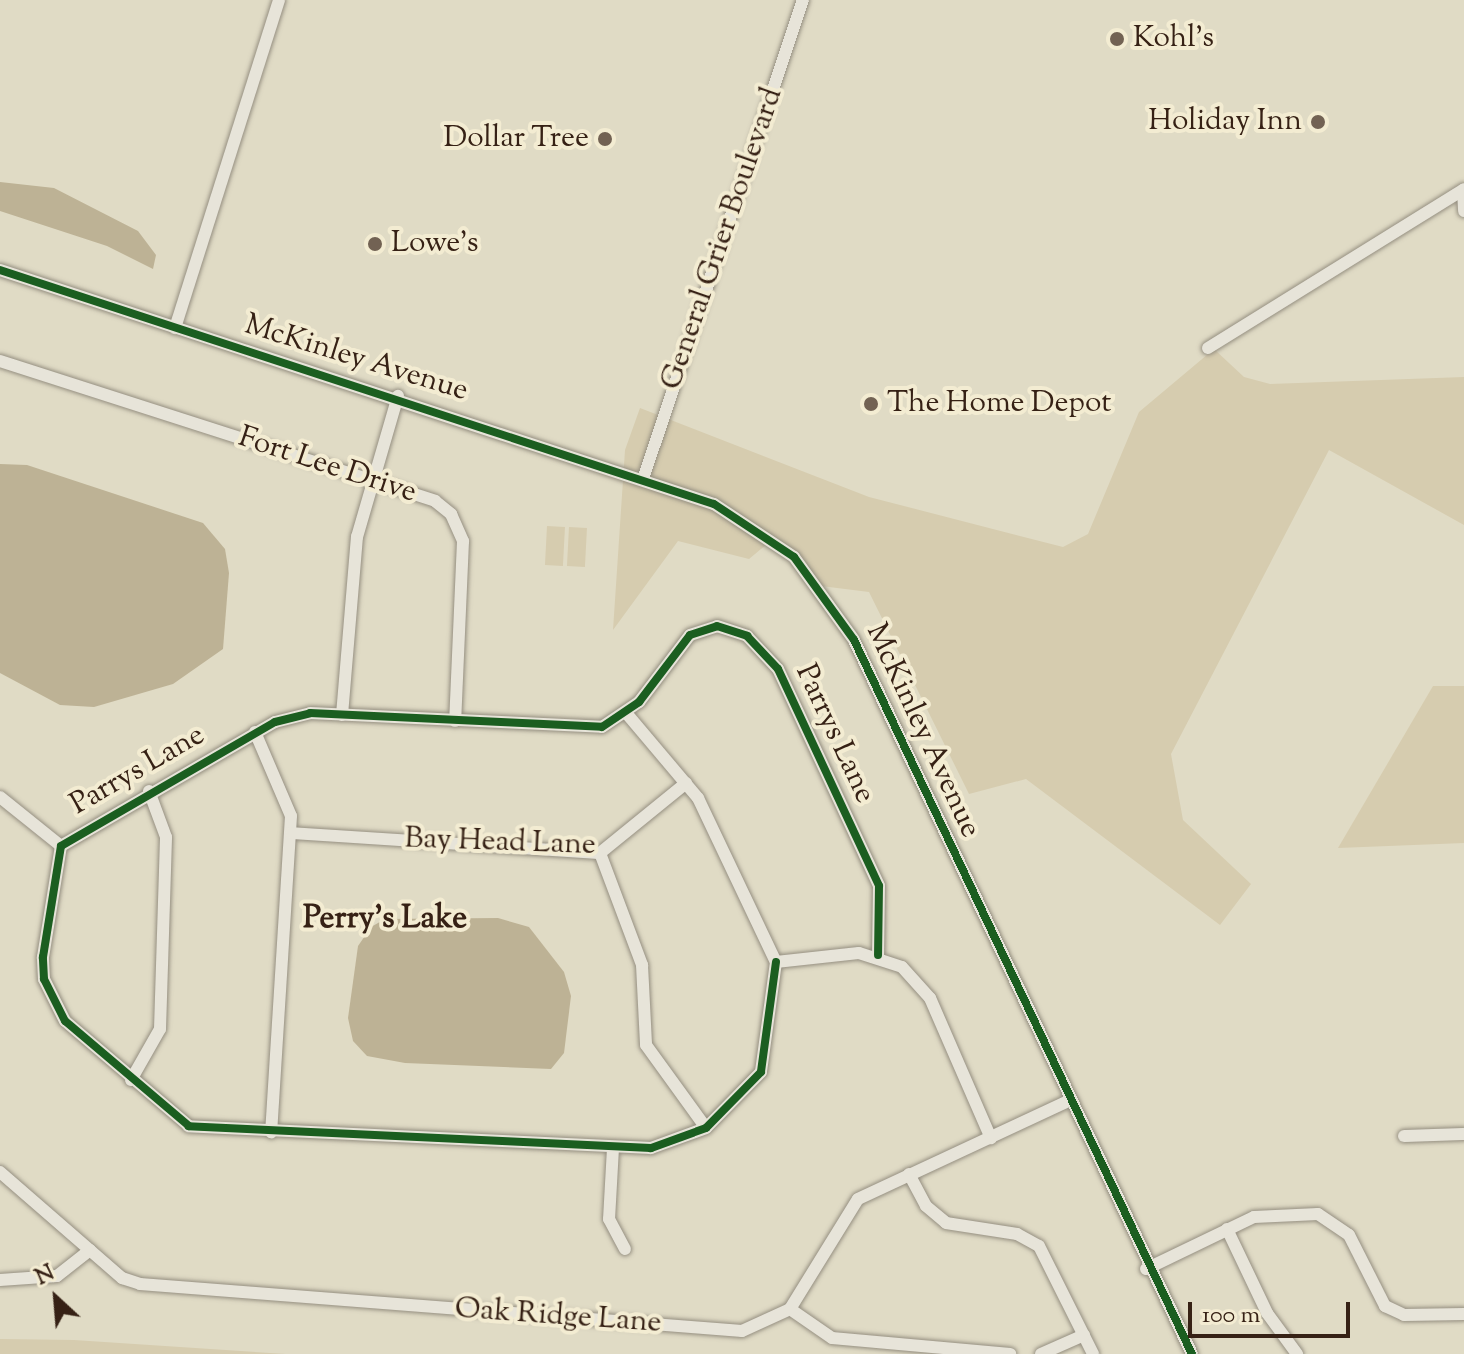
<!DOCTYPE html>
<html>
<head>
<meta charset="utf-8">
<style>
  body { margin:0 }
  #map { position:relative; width:1464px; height:1354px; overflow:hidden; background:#e0dbc5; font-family:"Sorts Mill Goudy",serif }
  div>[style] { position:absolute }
  .green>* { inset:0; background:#d6ccaf; transform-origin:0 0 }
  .water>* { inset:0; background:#bdb295 }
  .roads { filter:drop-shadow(0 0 2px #958f81) drop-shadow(0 0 2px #958f81) }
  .minor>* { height:12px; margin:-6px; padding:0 6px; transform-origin:6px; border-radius:6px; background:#e7e4d9 }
  .cycleway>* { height:8px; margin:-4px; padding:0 4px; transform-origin:4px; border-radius:4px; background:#1b5e20 }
  .dots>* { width:22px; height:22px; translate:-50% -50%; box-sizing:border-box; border:4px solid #f3ecd2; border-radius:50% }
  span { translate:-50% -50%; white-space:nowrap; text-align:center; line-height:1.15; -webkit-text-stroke:8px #f3ecd2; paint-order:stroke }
  .poi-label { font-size:30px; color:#362115 }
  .left { translate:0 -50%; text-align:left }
  .right { translate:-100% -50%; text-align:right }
  .street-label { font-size:30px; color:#362115 }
  .neighbourhood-label { font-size:32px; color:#362115; font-weight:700 }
  .north { position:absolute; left:16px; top:1258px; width:80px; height:80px; -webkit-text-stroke:6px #f3ecd2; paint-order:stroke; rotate:334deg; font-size:22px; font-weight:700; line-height:32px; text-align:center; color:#362115 }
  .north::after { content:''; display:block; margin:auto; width:28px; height:36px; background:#362115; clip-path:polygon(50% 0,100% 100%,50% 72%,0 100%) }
  .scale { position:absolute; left:1188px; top:1302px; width:162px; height:36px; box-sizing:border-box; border:4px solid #362115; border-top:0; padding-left:10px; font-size:24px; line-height:28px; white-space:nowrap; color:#362115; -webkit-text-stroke:6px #f3ecd2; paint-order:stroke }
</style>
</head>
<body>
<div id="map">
  <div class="green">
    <i style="clip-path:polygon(1214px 349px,1244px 377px,1270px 384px,1464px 377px,1464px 525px,1329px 450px,1171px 754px,1183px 820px,1251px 884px,1220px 925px,1026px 779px,969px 794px,869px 592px,821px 586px,772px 540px,749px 559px,678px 541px,613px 630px,625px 450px,640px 408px,869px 497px,1063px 547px,1088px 534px,1139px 412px)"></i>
    <i style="left:547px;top:526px;width:18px;height:39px;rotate:3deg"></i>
    <i style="left:569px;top:527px;width:18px;height:39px;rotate:3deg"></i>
    <i style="clip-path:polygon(1433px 686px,1464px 686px,1464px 843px,1338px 848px)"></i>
    <i style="clip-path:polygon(0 1339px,74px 1340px,286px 1354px,0 1354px)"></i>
  </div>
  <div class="water">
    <i style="clip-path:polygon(0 182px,54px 188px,138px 231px,156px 255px,153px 269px,107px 246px,0 211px)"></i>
    <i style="clip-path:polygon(0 464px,27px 465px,203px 523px,225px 549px,229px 573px,223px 649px,173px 684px,94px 707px,60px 705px,0 673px)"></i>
    <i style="clip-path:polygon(498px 918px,529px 927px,564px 972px,571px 996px,564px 1053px,551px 1069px,405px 1063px,367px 1056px,353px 1041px,348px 1018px,358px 946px,371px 927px,385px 919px)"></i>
  </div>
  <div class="roads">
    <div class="minor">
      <i style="left:1463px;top:190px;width:21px;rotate:87deg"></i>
      <i style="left:0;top:270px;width:751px;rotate:18.15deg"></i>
      <i style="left:714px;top:504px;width:96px;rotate:33.5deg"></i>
      <i style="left:794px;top:557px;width:102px;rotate:54.1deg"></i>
      <i style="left:854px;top:640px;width:790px;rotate:64.67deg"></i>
      <i style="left:175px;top:328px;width:344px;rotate:-72.4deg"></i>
      <i style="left:1208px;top:348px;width:301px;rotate:-31.8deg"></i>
      <i style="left:0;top:361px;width:457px;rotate:17.8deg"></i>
      <i style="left:435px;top:501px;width:21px;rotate:39deg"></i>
      <i style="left:451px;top:514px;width:30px;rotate:66deg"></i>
      <i style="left:463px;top:541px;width:180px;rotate:92.5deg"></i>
      <i style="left:643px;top:479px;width:505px;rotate:-71.53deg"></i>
      <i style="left:627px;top:714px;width:110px;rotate:49.8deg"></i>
      <i style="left:698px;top:798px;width:182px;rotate:64.6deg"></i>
      <i style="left:342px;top:715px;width:179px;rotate:-85.2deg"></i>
      <i style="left:357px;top:537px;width:147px;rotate:-73.8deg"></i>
      <i style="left:255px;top:732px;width:91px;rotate:66.8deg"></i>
      <i style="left:291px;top:816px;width:317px;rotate:93.6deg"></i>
      <i style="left:0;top:797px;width:78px;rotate:38.8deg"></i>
      <i style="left:291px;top:833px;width:310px;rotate:3.7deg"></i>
      <i style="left:600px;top:853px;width:111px;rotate:-39.1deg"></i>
      <i style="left:600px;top:853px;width:120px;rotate:69.4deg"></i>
      <i style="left:642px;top:965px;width:80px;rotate:87.1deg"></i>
      <i style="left:646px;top:1045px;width:102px;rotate:54.1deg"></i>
      <i style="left:776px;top:962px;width:111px;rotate:97.8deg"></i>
      <i style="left:761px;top:1072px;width:78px;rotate:134.5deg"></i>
      <i style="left:706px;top:1128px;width:59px;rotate:160deg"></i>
      <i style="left:651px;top:1148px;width:463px;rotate:-177.3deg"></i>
      <i style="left:189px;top:1126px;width:162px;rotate:-139.7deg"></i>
      <i style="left:65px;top:1021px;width:47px;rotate:-116.6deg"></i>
      <i style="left:44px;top:979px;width:22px;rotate:-93deg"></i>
      <i style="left:43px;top:957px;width:112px;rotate:-80.8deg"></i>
      <i style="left:61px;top:846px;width:247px;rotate:-30.1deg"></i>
      <i style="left:275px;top:722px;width:36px;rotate:-14deg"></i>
      <i style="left:310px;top:713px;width:292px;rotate:2.7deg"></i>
      <i style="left:602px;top:727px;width:45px;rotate:-34deg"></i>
      <i style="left:639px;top:702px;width:84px;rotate:-52.7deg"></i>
      <i style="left:690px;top:635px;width:28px;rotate:-18deg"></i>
      <i style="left:717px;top:626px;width:32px;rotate:18deg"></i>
      <i style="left:747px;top:636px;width:45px;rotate:46.8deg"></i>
      <i style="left:778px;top:669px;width:239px;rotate:65deg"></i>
      <i style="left:879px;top:886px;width:69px;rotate:90.8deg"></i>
      <i style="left:776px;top:962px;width:83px;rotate:-6.2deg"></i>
      <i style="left:859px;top:953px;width:45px;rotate:18deg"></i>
      <i style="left:902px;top:967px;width:42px;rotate:47.9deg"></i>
      <i style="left:930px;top:998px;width:153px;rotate:66.5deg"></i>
      <i style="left:131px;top:1080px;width:59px;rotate:-60.4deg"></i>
      <i style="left:160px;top:1029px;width:192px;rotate:-88.2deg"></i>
      <i style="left:166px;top:837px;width:49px;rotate:-110.3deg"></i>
      <i style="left:1404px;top:1136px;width:60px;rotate:-1.9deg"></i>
      <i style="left:613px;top:1148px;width:71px;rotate:93.2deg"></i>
      <i style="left:609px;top:1219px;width:34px;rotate:62deg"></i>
      <i style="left:0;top:1172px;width:162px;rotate:41deg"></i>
      <i style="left:122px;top:1278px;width:19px;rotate:18deg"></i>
      <i style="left:140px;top:1284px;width:604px;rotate:4.46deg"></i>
      <i style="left:742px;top:1331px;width:53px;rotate:-24.6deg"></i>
      <i style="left:790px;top:1309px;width:129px;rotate:-58.3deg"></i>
      <i style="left:858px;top:1199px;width:232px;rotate:-25deg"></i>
      <i style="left:909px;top:1174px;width:36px;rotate:62deg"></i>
      <i style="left:926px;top:1206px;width:26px;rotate:40deg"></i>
      <i style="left:946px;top:1223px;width:72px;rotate:8.8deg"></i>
      <i style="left:1017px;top:1234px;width:25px;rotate:29deg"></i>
      <i style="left:1039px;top:1246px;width:121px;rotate:63.4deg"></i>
      <i style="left:1227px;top:1229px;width:93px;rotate:64.5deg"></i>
      <i style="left:1267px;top:1313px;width:51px;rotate:53.8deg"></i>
      <i style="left:1146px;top:1269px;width:120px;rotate:-25.7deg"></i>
      <i style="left:1254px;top:1217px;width:64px;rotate:-2.7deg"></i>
      <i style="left:1318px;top:1214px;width:37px;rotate:34deg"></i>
      <i style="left:1349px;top:1235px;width:80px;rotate:63.1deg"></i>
      <i style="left:1385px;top:1306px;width:21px;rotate:25deg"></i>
      <i style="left:1404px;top:1315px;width:60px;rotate:-1deg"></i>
      <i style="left:0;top:1280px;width:57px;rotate:-4deg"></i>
      <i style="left:57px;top:1276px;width:42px;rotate:-38.2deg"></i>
      <i style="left:790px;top:1309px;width:51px;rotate:34.6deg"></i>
      <i style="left:832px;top:1338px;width:179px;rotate:5.1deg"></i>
      <i style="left:1041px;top:1354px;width:47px;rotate:-23.8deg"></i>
    </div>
  </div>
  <div class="cycleway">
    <i style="left:0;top:270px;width:751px;rotate:18.15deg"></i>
    <i style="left:714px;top:504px;width:96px;rotate:33.5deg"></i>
    <i style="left:794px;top:557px;width:102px;rotate:54.1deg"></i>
    <i style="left:854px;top:640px;width:790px;rotate:64.67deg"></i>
    <i style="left:776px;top:962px;width:111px;rotate:97.8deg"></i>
    <i style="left:761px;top:1072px;width:78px;rotate:134.5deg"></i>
    <i style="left:706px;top:1128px;width:59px;rotate:160deg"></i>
    <i style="left:651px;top:1148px;width:463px;rotate:-177.3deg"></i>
    <i style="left:189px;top:1126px;width:162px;rotate:-139.7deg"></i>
    <i style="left:65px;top:1021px;width:47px;rotate:-116.6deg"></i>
    <i style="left:44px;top:979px;width:22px;rotate:-93deg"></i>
    <i style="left:43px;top:957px;width:112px;rotate:-80.8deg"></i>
    <i style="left:61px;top:846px;width:247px;rotate:-30.1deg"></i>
    <i style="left:275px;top:722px;width:36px;rotate:-14deg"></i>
    <i style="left:310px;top:713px;width:292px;rotate:2.7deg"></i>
    <i style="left:602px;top:727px;width:45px;rotate:-34deg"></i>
    <i style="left:639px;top:702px;width:84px;rotate:-52.7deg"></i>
    <i style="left:690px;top:635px;width:28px;rotate:-18deg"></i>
    <i style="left:717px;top:626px;width:32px;rotate:18deg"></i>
    <i style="left:747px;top:636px;width:45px;rotate:46.8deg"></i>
    <i style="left:778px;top:669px;width:239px;rotate:65deg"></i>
    <i style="left:879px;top:886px;width:69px;rotate:90.8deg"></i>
  </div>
  <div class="dots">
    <i style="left:1117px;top:39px;background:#726253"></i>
    <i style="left:1318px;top:122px;background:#726253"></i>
    <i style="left:605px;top:139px;background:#726253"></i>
    <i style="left:375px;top:244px;background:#726253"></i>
    <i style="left:871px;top:404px;background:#726253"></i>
  </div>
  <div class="poi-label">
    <span class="left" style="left:1133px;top:39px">Kohl's</span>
    <span class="right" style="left:1302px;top:122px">Holiday Inn</span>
    <span class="right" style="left:589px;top:139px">Dollar Tree</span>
    <span class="left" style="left:391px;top:244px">Lowe's</span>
    <span class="left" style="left:887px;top:404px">The Home Depot</span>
  </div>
  <div class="street-label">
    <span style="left:723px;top:239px;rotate:-71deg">General Grier Boulevard</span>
    <span style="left:356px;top:359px;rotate:17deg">McKinley Avenue</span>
    <span style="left:327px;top:466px;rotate:18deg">Fort Lee Drive</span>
    <span style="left:922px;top:731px;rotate:65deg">McKinley Avenue</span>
    <span style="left:834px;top:734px;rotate:65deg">Parrys Lane</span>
    <span style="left:138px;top:771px;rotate:-30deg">Parrys Lane</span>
    <span style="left:500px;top:843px;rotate:2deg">Bay Head Lane</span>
    <span style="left:558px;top:1317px;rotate:4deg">Oak Ridge Lane</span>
  </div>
  <div class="neighbourhood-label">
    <span style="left:385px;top:919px">Perry's Lake</span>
  </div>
  <div class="north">N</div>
  <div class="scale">100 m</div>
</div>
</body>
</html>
